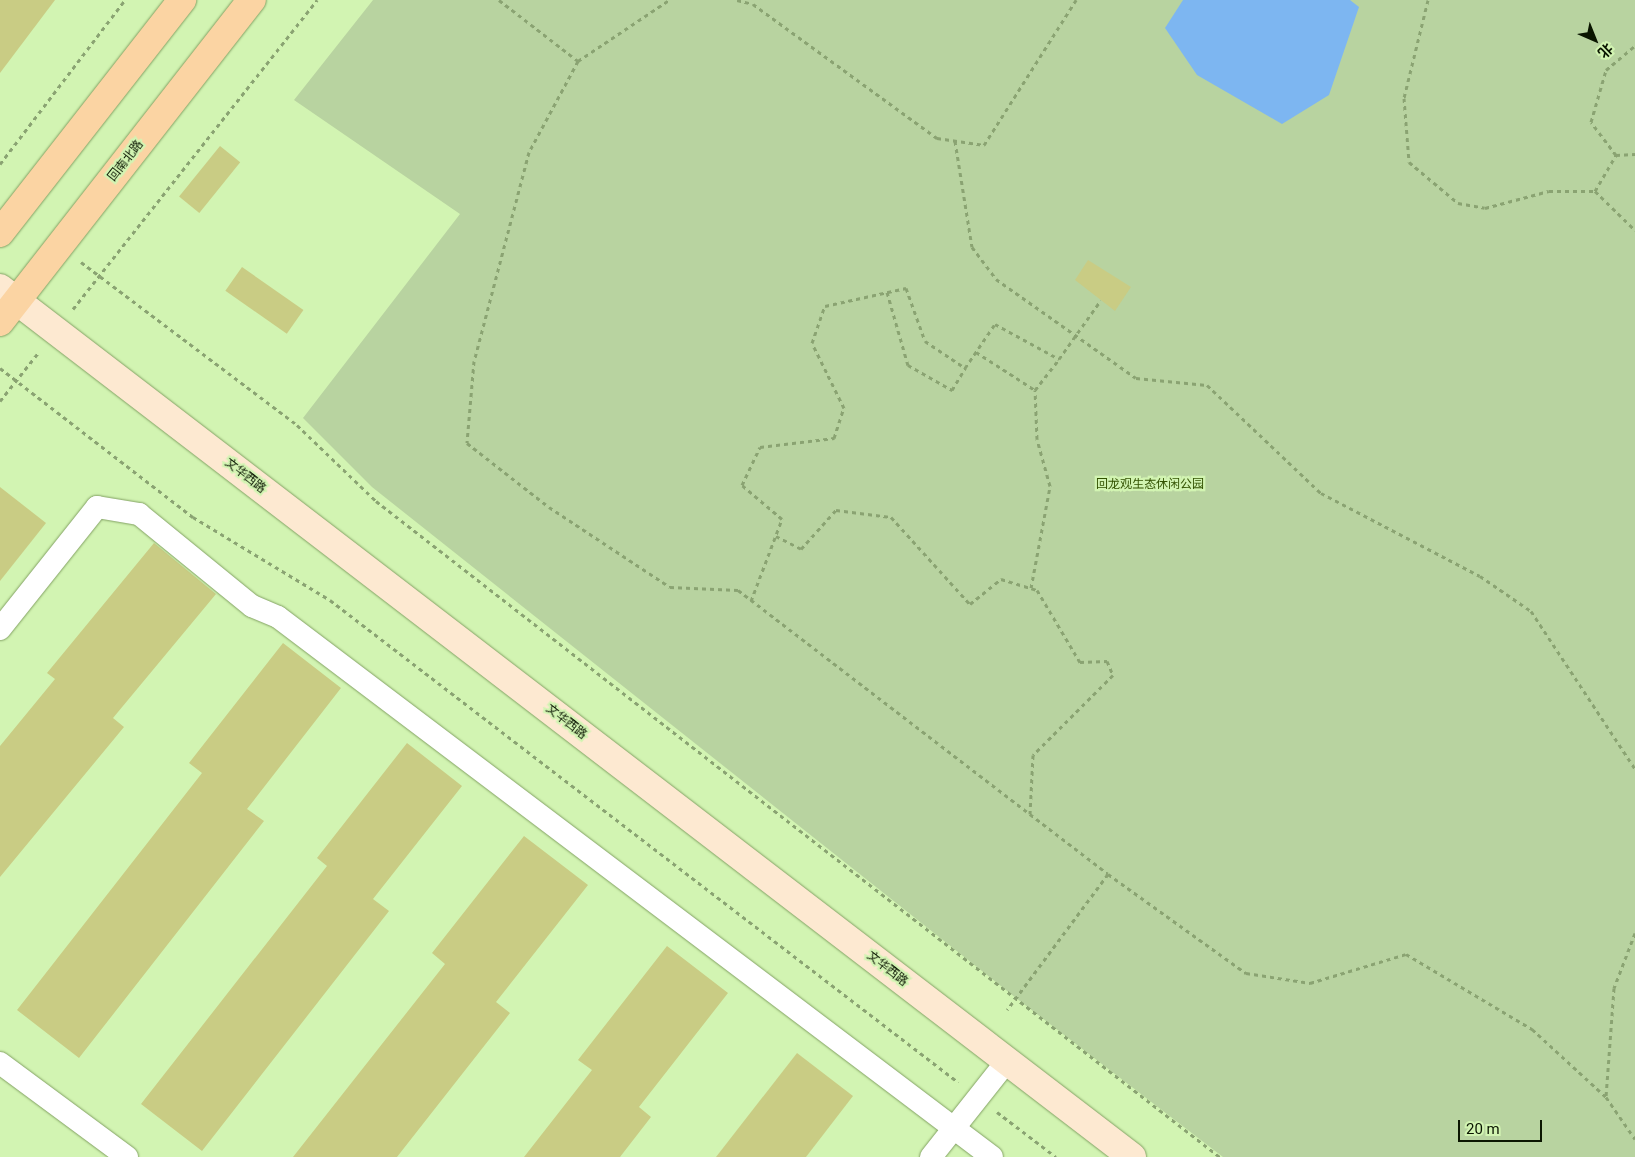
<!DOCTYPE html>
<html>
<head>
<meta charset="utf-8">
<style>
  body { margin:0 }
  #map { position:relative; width:1635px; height:1157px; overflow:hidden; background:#d2f4b2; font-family:Roboto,"Noto Sans SC",sans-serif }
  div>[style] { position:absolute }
  .green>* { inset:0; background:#b8d3a0 }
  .water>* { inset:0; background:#7db6f1 }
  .building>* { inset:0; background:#c9cc84; transform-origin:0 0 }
  .path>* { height:3px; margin-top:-1.5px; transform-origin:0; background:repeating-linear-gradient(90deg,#8aa372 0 4px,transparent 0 8px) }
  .roads { filter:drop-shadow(0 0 1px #83a264) drop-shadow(0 0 1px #83a264) }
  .street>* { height:22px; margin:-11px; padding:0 11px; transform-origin:11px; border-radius:11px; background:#fff }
  .secondary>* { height:28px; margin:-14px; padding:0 14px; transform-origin:14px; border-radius:14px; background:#fde9d1 }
  .primary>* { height:28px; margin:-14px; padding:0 14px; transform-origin:14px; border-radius:14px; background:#fbd4a3 }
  span { translate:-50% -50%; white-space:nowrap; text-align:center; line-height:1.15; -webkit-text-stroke:4.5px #d2f4b2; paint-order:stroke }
  .street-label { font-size:12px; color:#0a1500 }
  .park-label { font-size:12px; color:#325100 }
  .north { position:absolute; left:1570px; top:15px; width:50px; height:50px; -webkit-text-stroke:4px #d2f4b2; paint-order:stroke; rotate:136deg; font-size:14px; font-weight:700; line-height:20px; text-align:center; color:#0a1500 }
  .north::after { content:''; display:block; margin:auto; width:18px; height:22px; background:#0a1500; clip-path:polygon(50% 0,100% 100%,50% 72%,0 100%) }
  .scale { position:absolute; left:1458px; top:1120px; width:84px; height:22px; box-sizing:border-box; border:2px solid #0a1500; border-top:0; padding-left:6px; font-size:15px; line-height:18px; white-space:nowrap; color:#0a1500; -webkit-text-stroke:4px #d2f4b2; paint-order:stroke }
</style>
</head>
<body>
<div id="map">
  <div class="green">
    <i style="clip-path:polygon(373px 0,1635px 0,1635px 1157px,1223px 1157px,1016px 998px,372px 487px,303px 418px,460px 214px,294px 100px)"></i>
  </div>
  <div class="water">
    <i style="clip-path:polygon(1183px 0,1350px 0,1359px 7px,1329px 95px,1282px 124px,1197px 75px,1165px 28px)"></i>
  </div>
  <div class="building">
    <i style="clip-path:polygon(0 0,55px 0,0 73px)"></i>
    <i style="left:220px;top:146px;width:26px;height:65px;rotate:39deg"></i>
    <i style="clip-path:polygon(1088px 260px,1131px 287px,1115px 311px,1075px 280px)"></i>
    <i style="left:242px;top:267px;width:75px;height:29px;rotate:35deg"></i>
    <i style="clip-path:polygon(0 487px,46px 523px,0 581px)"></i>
    <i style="clip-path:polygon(154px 543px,216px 594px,113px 718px,124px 727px,0 877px,0 746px,55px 679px,47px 673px)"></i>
    <i style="clip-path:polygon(283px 643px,341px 688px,247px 809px,264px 821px,79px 1058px,17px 1010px,202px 773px,189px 763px)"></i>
    <i style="clip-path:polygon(407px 743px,462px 786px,373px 899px,389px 911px,202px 1151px,141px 1104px,327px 866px,317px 858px)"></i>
    <i style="clip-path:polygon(524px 836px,588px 885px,496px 1002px,510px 1013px,397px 1157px,293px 1157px,445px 964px,432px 953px)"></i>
    <i style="clip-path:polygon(667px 946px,728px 993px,639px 1107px,651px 1117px,620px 1157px,524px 1157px,592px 1070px,578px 1060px)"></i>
    <i style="clip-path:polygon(797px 1053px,853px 1096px,806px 1157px,716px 1157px)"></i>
  </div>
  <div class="path">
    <i style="left:499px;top:0;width:100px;rotate:37.7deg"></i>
    <i style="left:578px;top:61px;width:103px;rotate:118.3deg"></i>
    <i style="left:529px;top:152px;width:216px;rotate:104.7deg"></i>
    <i style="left:474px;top:361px;width:82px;rotate:94.9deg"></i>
    <i style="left:467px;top:443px;width:104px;rotate:38deg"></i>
    <i style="left:549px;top:507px;width:145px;rotate:33.5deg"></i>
    <i style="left:670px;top:587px;width:68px;rotate:2.5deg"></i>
    <i style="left:738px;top:590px;width:466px;rotate:37.5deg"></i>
    <i style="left:1108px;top:874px;width:169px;rotate:126.6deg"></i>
    <i style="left:737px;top:0;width:16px;rotate:14deg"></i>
    <i style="left:753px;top:4px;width:228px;rotate:36.1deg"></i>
    <i style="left:937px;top:138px;width:48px;rotate:8.5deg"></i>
    <i style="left:984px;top:145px;width:172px;rotate:-57.6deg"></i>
    <i style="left:1428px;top:0;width:101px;rotate:103.8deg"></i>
    <i style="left:1404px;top:98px;width:64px;rotate:85.5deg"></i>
    <i style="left:1409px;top:162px;width:64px;rotate:39.9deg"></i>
    <i style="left:1458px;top:203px;width:27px;rotate:10deg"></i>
    <i style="left:1485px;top:208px;width:66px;rotate:-14.9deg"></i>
    <i style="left:1549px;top:191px;width:46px"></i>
    <i style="left:1595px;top:191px;width:56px;rotate:44.3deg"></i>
    <i style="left:578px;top:61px;width:110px;rotate:-33.8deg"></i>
    <i style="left:955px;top:141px;width:107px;rotate:80.9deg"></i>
    <i style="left:972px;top:247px;width:40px;rotate:53deg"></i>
    <i style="left:996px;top:279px;width:171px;rotate:35.3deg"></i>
    <i style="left:1136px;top:378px;width:71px;rotate:5.6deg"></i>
    <i style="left:1207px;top:385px;width:157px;rotate:43.5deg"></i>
    <i style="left:1321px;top:493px;width:179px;rotate:27.6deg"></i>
    <i style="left:1480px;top:576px;width:62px;rotate:34.5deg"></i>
    <i style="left:1531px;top:611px;width:189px;rotate:56.6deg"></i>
    <i style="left:1616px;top:155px;width:19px;rotate:-3deg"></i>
    <i style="left:0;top:164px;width:206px;rotate:-52.7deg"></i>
    <i style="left:1595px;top:191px;width:42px;rotate:-59.7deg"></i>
    <i style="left:1616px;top:155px;width:41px;rotate:-127.1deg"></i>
    <i style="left:1591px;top:122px;width:54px;rotate:-73.9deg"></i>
    <i style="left:1606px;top:70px;width:38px;rotate:-40deg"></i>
    <i style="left:81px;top:262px;width:271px;rotate:37deg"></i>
    <i style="left:297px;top:425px;width:110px;rotate:43.9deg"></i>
    <i style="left:376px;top:501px;width:1069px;rotate:37.86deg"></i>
    <i style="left:887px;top:292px;width:76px;rotate:74deg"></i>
    <i style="left:908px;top:365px;width:51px;rotate:29.6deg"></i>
    <i style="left:952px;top:390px;width:26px;rotate:-59deg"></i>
    <i style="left:73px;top:309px;width:394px;rotate:-51.7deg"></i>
    <i style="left:976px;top:352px;width:70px;rotate:32.8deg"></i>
    <i style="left:1035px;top:390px;width:39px;rotate:-52deg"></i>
    <i style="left:0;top:368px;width:244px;rotate:37.7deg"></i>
    <i style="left:193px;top:517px;width:160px;rotate:31.2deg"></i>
    <i style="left:330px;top:600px;width:792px;rotate:37.51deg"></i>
    <i style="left:0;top:401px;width:61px;rotate:-51.6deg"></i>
    <i style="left:776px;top:536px;width:28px;rotate:27deg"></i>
    <i style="left:801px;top:549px;width:52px;rotate:-48.1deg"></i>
    <i style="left:836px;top:510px;width:55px;rotate:7.3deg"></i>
    <i style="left:891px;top:517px;width:118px;rotate:47.8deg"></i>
    <i style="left:970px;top:604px;width:40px;rotate:-39deg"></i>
    <i style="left:1001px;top:579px;width:38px;rotate:17deg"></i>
    <i style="left:1037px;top:590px;width:84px;rotate:59.2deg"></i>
    <i style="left:1080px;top:662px;width:27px;rotate:-2deg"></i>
    <i style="left:1107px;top:661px;width:15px;rotate:67deg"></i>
    <i style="left:1113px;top:675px;width:113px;rotate:135deg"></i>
    <i style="left:1033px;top:755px;width:59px;rotate:92.9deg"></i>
    <i style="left:1031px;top:588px;width:104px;rotate:-79.4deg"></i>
    <i style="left:1050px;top:486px;width:49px;rotate:-105.5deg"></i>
    <i style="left:1037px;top:439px;width:49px;rotate:-92.3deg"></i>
    <i style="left:751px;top:601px;width:88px;rotate:-69.3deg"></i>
    <i style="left:782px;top:519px;width:52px;rotate:-139.6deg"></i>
    <i style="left:742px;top:485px;width:42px;rotate:-64.7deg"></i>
    <i style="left:760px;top:447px;width:75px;rotate:-6.9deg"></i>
    <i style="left:834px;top:438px;width:32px;rotate:-72deg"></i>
    <i style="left:844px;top:408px;width:72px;rotate:-116.2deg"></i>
    <i style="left:812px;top:343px;width:39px;rotate:-71deg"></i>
    <i style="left:825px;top:306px;width:83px;rotate:-12.5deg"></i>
    <i style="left:906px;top:288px;width:56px;rotate:70.3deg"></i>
    <i style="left:925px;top:341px;width:48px;rotate:34deg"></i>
    <i style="left:965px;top:368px;width:53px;rotate:-55.7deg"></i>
    <i style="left:995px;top:324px;width:73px;rotate:28.7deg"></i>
    <i style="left:1059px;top:359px;width:72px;rotate:-54.6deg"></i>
    <i style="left:1108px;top:874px;width:170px;rotate:35.7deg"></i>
    <i style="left:1246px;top:973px;width:65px;rotate:8.9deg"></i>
    <i style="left:1310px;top:983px;width:100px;rotate:-16.8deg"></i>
    <i style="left:1406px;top:954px;width:147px;rotate:30.8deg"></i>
    <i style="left:1532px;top:1029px;width:100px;rotate:42.6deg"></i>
    <i style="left:1635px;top:933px;width:59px;rotate:110.9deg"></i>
    <i style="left:1614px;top:988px;width:109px;rotate:94.2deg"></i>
    <i style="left:1606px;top:1097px;width:51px;rotate:55.4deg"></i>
    <i style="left:997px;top:1112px;width:74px;rotate:37.3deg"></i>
  </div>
  <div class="roads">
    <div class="street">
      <i style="left:0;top:629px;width:156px;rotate:-51.5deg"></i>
      <i style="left:97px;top:507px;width:43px;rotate:9.5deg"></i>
      <i style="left:139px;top:514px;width:146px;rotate:39.2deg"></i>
      <i style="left:252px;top:606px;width:28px;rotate:23deg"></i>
      <i style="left:278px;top:617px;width:895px;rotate:37.1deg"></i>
      <i style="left:0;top:1063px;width:158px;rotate:36.5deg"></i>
      <i style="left:931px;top:1157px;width:122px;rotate:-51.6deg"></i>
    </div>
    <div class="secondary">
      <i style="left:0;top:288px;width:1427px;rotate:37.51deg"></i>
    </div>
    <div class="primary">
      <i style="left:0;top:233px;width:296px;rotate:-52deg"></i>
      <i style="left:0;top:322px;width:409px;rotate:-52deg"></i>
    </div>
  </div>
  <div class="street-label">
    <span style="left:126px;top:161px;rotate:-52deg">回南北路</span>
    <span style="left:245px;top:476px;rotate:38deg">文华西路</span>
    <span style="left:566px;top:722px;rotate:38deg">文华西路</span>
    <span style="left:887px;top:969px;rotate:38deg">文华西路</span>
  </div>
  <div class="park-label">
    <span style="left:1150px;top:485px">回龙观生态休闲公园</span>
  </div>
  <div class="north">北</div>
  <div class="scale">20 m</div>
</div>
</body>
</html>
